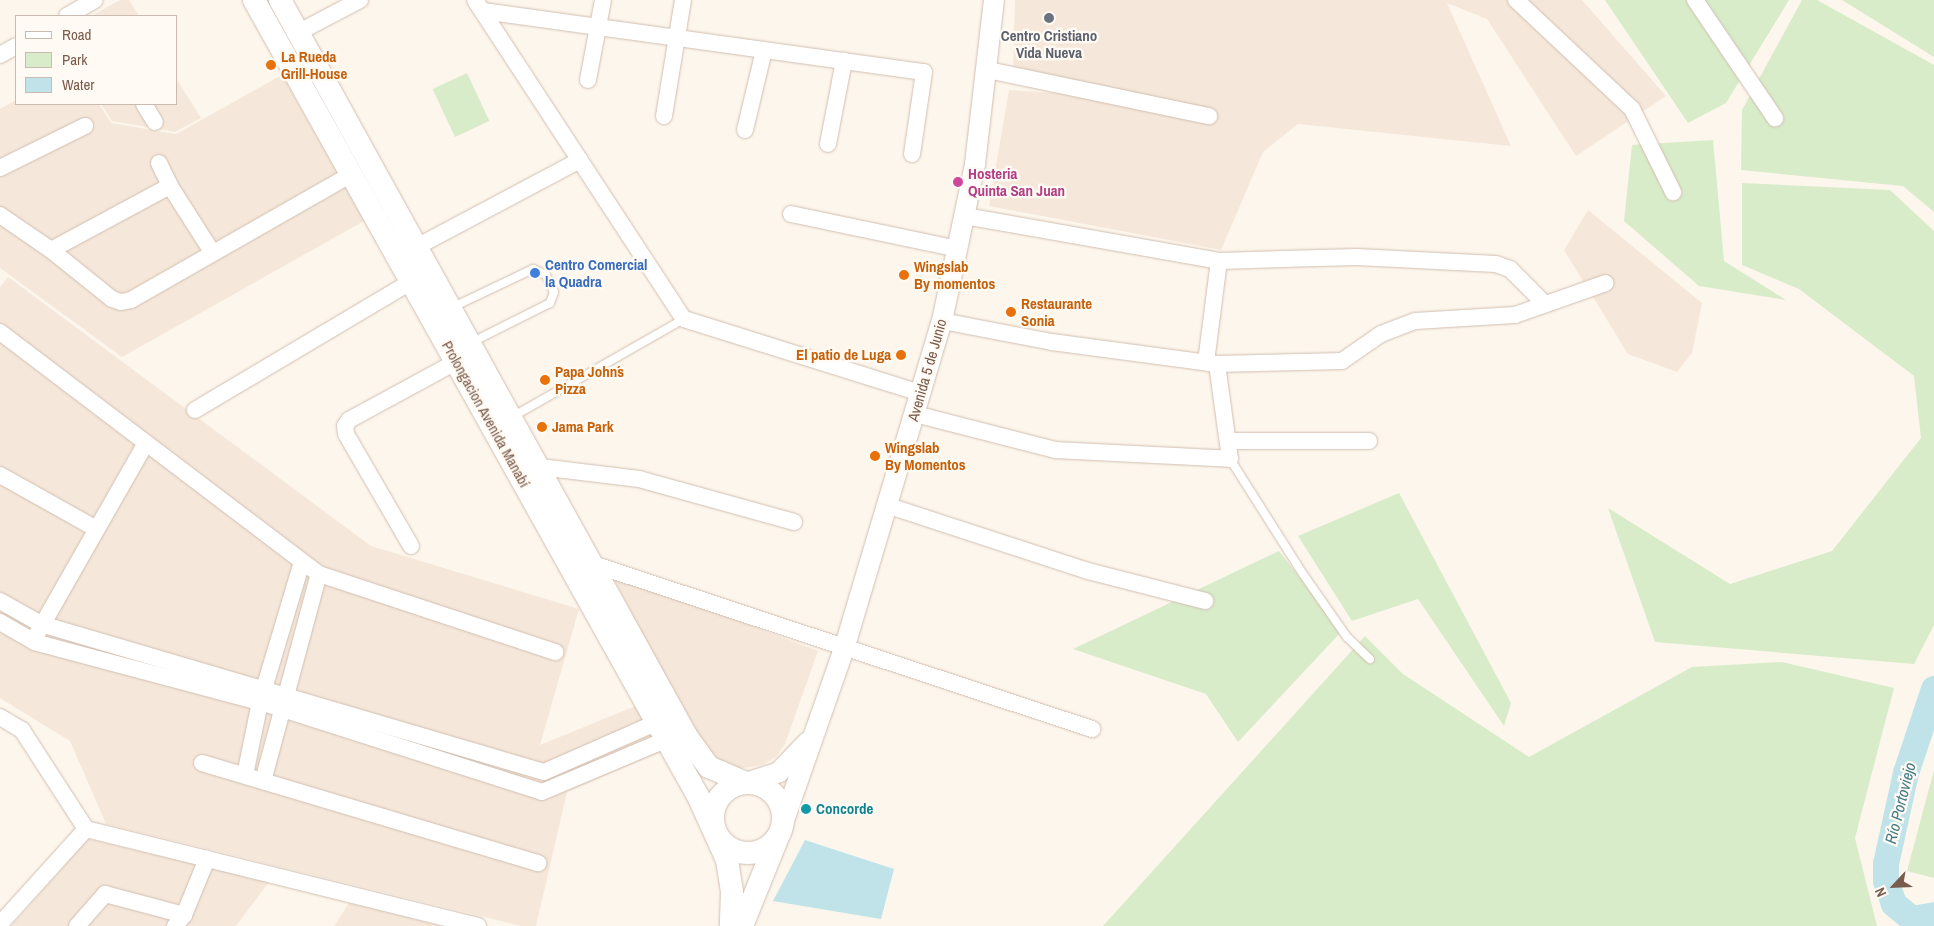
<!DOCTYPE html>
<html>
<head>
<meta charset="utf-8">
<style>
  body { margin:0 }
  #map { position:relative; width:1934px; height:926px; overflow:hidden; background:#fdf6ec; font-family:"Archivo Narrow",sans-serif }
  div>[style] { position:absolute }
  .residential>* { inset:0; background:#f5e8da }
  .green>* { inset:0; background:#d8ecc9; transform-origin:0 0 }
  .water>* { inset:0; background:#bfe3e8 }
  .river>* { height:26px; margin:-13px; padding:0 13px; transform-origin:13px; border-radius:13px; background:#bfe3e8 }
  .roads { filter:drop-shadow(0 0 1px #d1beb0) drop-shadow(0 0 1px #d1beb0) }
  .service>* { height:8px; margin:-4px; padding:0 4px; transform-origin:4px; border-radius:4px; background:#fff }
  .minor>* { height:16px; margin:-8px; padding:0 8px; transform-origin:8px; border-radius:8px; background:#fff }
  .tertiary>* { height:20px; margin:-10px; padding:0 10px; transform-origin:10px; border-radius:10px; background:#fff }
  .secondary>* { height:22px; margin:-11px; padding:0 11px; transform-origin:11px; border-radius:11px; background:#fff }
  .secondary>.ring { margin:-11px; padding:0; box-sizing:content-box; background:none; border:22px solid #fff; border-radius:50% }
  .dots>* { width:14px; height:14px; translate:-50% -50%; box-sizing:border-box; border:2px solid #fffaf3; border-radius:50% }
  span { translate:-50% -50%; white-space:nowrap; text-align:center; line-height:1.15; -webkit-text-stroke:4.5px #fffaf3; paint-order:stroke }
  .worship-label { font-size:15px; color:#5b616d; font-weight:700 }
  .food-label { font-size:15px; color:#c56008; font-weight:700 }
  .left { translate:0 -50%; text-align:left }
  .right { translate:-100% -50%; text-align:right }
  .hotel-label { font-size:15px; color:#b23c85; font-weight:700 }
  .shop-label { font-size:15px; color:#366cbe; font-weight:700 }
  .street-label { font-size:15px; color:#7a5c4d }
  .culture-label { font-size:15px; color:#0d838f; font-weight:700 }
  .water-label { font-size:16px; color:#437c86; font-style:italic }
  .legend { position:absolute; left:15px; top:15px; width:162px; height:90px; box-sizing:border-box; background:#fffaf3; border:1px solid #cabbb1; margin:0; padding:6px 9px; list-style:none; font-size:15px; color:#7a5c4d }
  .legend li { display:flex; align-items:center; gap:10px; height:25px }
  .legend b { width:25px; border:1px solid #cabbb1 }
  .north { position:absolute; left:1869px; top:861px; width:50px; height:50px; -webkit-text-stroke:4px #fffaf3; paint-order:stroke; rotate:245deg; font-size:14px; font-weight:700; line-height:20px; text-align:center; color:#7a5c4d }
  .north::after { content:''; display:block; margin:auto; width:18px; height:22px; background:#7a5c4d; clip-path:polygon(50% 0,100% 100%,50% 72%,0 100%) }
</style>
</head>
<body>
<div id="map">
  <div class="residential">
    <i style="clip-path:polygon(120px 0,129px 0,139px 16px,91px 16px)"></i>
    <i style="clip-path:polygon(1015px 0,1582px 0,1666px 96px,1576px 156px,1487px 19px,1447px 3px,1511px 146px,1298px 124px,1263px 152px,1221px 250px,989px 206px,1009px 90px,1125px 98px,1013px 73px)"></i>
    <i style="clip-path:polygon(282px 75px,364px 221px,122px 357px,0 268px,0 109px,16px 100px,16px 104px,99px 104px,111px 123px,176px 134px)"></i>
    <i style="clip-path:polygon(176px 78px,201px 118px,175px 132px,112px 121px,101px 104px,176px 104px)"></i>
    <i style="clip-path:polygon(1588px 210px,1702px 303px,1692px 353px,1677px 372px,1628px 354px,1564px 250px)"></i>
    <i style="clip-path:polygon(8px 277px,371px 546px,579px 609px,540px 745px,638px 705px,661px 752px,567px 792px,536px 926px,521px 926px,106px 824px,70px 741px,0 698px,0 287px)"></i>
    <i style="clip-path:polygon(610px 572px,818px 651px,785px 744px,776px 757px,762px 765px,737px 769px,718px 763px,703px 747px)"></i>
    <i style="clip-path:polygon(88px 839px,269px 882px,236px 926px,11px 926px)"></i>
    <i style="clip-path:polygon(349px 903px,441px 926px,334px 926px)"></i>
  </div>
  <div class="green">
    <i style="clip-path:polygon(1605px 0,1789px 0,1726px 103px,1688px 123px)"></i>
    <i style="clip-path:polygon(1802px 0,1817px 0,1934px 65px,1934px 212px,1903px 186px,1741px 170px,1742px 110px)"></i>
    <i style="clip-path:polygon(1842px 0,1934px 0,1934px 57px)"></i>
    <i style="left:467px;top:73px;width:53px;height:38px;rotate:65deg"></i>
    <i style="clip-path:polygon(1713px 140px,1724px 261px,1786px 300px,1699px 286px,1624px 221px,1632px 145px)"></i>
    <i style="clip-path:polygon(1742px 183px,1890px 190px,1934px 231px,1934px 625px,1914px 664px,1655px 642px,1608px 508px,1730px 584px,1832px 551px,1921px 438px,1914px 376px,1799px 289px,1742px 265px)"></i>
    <i style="clip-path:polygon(1399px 493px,1511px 703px,1504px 726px,1418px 599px,1352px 621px,1298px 536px)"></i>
    <i style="clip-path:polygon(1279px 551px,1342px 631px,1238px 742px,1206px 694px,1073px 649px)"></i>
    <i style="clip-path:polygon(1365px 636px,1403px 674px,1529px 757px,1692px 667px,1782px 662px,1894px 688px,1855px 838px,1877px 926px,1103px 926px)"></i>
    <i style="clip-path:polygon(1934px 770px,1934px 878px,1907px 871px)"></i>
  </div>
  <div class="water">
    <i style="clip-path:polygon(805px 840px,894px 869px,881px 919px,773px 901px)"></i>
  </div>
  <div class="river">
    <i style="left:1934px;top:689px;width:89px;rotate:108.4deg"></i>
    <i style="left:1906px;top:773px;width:93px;rotate:102.4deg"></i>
    <i style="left:1886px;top:864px;width:17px;rotate:90deg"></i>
    <i style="left:1886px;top:881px;width:24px;rotate:71deg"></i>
    <i style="left:1894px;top:904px;width:23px;rotate:40deg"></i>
    <i style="left:1912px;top:919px;width:22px;rotate:-10deg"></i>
  </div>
  <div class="roads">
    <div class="service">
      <i style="left:451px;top:308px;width:91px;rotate:-25.4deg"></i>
      <i style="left:533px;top:269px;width:14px;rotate:25deg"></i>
      <i style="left:546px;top:275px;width:19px;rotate:65deg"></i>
      <i style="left:554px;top:292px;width:12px;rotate:110deg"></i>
      <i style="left:550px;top:303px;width:87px;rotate:153.4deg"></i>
      <i style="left:512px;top:417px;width:198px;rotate:-29.7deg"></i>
      <i style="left:1230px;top:459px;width:136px;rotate:57.6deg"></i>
      <i style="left:1303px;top:574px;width:77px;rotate:55.1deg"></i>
      <i style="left:1347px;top:637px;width:32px;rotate:44deg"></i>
    </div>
    <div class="minor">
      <i style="left:475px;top:0;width:381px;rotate:56.8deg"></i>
      <i style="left:684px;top:319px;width:247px;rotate:17.4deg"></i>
      <i style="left:1516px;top:0;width:159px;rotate:43.2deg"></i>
      <i style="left:1632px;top:109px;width:93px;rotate:63.7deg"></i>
      <i style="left:1695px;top:0;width:143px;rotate:55.9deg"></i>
      <i style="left:483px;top:11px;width:445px;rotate:7.9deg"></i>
      <i style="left:924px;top:72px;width:83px;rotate:98.3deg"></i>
      <i style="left:67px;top:16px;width:32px;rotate:-30deg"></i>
      <i style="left:299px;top:32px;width:69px;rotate:-27.7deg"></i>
      <i style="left:0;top:55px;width:18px;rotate:-29deg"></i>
      <i style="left:988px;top:70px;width:226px;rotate:11.8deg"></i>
      <i style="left:588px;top:80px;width:81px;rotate:-79.4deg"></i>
      <i style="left:144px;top:104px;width:21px;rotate:59deg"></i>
      <i style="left:664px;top:116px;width:118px;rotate:-80.7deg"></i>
      <i style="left:745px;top:130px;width:82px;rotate:-76.6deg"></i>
      <i style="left:828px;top:144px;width:85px;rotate:-79.1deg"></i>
      <i style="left:159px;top:163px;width:25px;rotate:64deg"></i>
      <i style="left:0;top:168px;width:95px;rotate:-26.3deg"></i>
      <i style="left:791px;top:214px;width:171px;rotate:11.8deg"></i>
      <i style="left:0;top:215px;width:62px;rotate:34.5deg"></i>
      <i style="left:51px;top:250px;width:78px;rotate:38.8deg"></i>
      <i style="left:112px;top:299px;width:9px;rotate:18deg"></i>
      <i style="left:121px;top:302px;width:10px;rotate:-11deg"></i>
      <i style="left:131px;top:300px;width:254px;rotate:-29.7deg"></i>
      <i style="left:965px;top:216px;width:258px;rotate:10deg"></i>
      <i style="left:1219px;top:261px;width:138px;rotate:-1.7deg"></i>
      <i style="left:1357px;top:257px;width:139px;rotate:2.9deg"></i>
      <i style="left:1496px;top:264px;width:15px;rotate:20deg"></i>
      <i style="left:1510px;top:269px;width:49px;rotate:45deg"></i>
      <i style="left:51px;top:250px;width:135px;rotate:-28.3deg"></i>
      <i style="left:170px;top:186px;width:78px;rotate:57.5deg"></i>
      <i style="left:407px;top:252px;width:196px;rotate:-28deg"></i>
      <i style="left:942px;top:321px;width:112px;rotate:10.8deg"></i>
      <i style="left:1052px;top:342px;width:166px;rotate:7.6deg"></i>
      <i style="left:1217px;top:364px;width:125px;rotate:-1.4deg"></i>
      <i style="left:1342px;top:361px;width:47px;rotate:-34.7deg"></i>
      <i style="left:1381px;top:334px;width:36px;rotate:-21deg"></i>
      <i style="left:1415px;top:321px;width:100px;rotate:-3.4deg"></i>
      <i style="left:1515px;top:315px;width:96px;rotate:-19.4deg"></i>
      <i style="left:0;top:332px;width:400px;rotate:37.2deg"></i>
      <i style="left:319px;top:574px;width:249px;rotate:18.3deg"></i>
      <i style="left:1206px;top:362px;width:102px;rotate:-82.7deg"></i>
      <i style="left:195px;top:410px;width:263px;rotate:-30.7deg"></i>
      <i style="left:915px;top:414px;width:145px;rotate:14.4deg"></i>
      <i style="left:1055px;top:450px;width:175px;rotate:2.9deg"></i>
      <i style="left:1230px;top:459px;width:96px;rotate:-97.8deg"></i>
      <i style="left:1229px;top:441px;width:140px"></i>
      <i style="left:531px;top:470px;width:9px;rotate:-18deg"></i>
      <i style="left:540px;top:467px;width:100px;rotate:6.9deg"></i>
      <i style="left:639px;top:479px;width:161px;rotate:15.5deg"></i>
      <i style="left:0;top:475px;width:109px;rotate:29.2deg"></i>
      <i style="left:889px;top:506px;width:209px;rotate:18.1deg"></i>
      <i style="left:1088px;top:571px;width:121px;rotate:14.4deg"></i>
      <i style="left:411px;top:546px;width:129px;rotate:-120.1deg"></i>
      <i style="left:346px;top:434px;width:8px;rotate:-97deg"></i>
      <i style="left:345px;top:426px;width:7px;rotate:-56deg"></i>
      <i style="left:349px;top:420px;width:122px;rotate:-28.5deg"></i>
      <i style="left:593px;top:564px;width:526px;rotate:18.3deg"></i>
      <i style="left:0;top:601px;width:47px;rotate:29.3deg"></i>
      <i style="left:41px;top:624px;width:524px;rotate:16.4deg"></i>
      <i style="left:544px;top:772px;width:134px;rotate:-23.7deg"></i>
      <i style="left:0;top:622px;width:39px;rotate:30deg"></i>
      <i style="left:34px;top:642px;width:234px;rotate:14.9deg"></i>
      <i style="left:260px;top:702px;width:296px;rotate:17.7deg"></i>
      <i style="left:542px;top:792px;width:147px;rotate:-22.9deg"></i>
      <i style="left:37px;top:634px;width:220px;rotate:-60.3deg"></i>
      <i style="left:0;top:717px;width:26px;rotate:31deg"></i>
      <i style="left:22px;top:730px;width:118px;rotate:57.1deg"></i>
      <i style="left:86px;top:829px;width:404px;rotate:13.9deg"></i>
      <i style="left:202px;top:763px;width:351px;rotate:16.6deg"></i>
      <i style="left:245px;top:775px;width:75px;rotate:-78.4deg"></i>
      <i style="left:260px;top:702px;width:146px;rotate:-73.3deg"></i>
      <i style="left:263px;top:781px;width:214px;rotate:-74.9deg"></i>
      <i style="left:0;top:924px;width:128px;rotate:-47.8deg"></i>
      <i style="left:77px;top:926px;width:43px;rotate:-48.8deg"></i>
      <i style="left:105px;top:894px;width:82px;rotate:14.9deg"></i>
      <i style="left:175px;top:926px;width:14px;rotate:-51deg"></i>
      <i style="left:184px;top:915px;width:61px;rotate:-67.7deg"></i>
    </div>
    <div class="tertiary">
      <i style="left:746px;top:783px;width:35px;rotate:-18deg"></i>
      <i style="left:779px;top:772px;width:42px;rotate:-46deg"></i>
      <i style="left:782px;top:826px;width:188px;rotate:-70.7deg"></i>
      <i style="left:844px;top:649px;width:342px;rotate:-73.4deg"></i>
      <i style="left:942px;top:321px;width:160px;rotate:-78.1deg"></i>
      <i style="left:975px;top:164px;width:165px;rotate:-83.4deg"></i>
    </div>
    <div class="secondary">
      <i style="left:254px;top:0;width:911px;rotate:60.85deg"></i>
      <i style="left:698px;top:796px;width:70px;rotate:65.6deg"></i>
      <i style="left:727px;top:860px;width:32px;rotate:81deg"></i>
      <i style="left:732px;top:892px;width:34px;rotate:92deg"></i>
      <i style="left:280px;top:0;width:842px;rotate:61.09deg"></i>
      <i style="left:687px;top:737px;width:37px;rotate:54deg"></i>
      <i style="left:709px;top:767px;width:40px;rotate:23.4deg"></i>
      <i class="ring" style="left:713px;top:783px;width:48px;height:48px"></i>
      <i style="left:742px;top:926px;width:96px;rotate:-68deg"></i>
    </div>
  </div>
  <div class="dots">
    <i style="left:1049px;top:18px;background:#6b7280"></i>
    <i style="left:271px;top:65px;background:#e8710a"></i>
    <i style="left:958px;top:182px;background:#d1479c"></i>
    <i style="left:535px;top:273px;background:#3f7fe0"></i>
    <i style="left:904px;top:275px;background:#e8710a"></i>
    <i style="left:1011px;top:312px;background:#e8710a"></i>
    <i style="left:901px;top:355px;background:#e8710a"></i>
    <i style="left:545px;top:380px;background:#e8710a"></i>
    <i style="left:542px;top:427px;background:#e8710a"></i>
    <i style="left:875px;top:456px;background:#e8710a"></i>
    <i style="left:806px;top:809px;background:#0f9aa8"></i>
  </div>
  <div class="worship-label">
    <span style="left:1049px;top:44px">Centro Cristiano<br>Vida Nueva</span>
  </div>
  <div class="food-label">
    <span class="left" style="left:281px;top:65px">La Rueda<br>Grill-House</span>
    <span class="left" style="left:914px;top:275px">Wingslab<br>By momentos</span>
    <span class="left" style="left:1021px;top:312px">Restaurante<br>Sonia</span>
    <span class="right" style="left:891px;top:355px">El patio de Luga</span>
    <span class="left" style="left:555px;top:380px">Papa John´s<br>Pizza</span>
    <span class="left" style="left:552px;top:427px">Jama Park</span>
    <span class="left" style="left:885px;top:456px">Wingslab<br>By Momentos</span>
  </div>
  <div class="hotel-label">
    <span class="left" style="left:968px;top:182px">Hosteria<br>Quinta San Juan</span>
  </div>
  <div class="shop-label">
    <span class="left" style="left:545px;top:273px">Centro Comercial<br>la Quadra</span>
  </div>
  <div class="street-label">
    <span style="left:927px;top:370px;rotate:-74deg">Avenida 5 de Junio</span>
    <span style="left:486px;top:414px;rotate:61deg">Prolongacion Avenida Manabí</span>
  </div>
  <div class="culture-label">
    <span class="left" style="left:816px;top:809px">Concorde</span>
  </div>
  <div class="water-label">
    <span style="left:1900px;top:803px;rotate:-76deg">Río Portoviejo</span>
  </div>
  <ul class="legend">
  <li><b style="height:6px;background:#fff"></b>Road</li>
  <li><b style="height:14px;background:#d8ecc9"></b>Park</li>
  <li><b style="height:14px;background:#bfe3e8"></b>Water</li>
  </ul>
  <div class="north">N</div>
</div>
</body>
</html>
